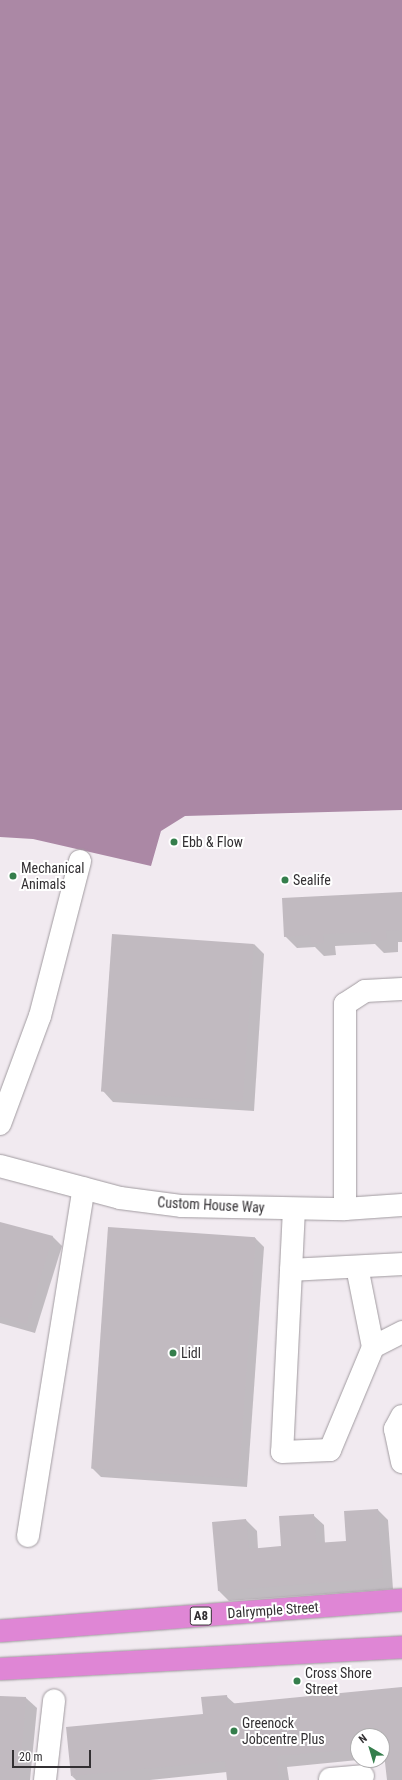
<!DOCTYPE html>
<html>
<head>
<meta charset="utf-8">
<style>
  body { margin:0 }
  #map { position:relative; width:402px; height:1780px; overflow:hidden; background:#f1eaf0; font-family:"Roboto Condensed",sans-serif }
  div>[style] { position:absolute }
  .water>* { inset:0; background:#ab88a5 }
  .shadow>* { inset:0; background:#0003 }
  .building>* { inset:0; background:#c1bac0; transform-origin:0 0 }
  .roads { filter:drop-shadow(0 0 1px #a19ba0) drop-shadow(0 0 1px #a19ba0) }
  .minor>* { height:22px; margin:-11px; padding:0 11px; transform-origin:11px; border-radius:11px; background:#fff }
  .highway>* { height:22px; margin:-11px; padding:0 11px; transform-origin:11px; border-radius:11px; background:#df86d5 }
  .dots>* { width:11px; height:11px; translate:-50% -50%; box-sizing:border-box; border:2px solid #fff; border-radius:50% }
  span { translate:-50% -50%; white-space:nowrap; text-align:center; line-height:1.15; -webkit-text-stroke:4px #fff; paint-order:stroke }
  .shield-label span { padding:1px 3px; background:#fff; border:1px solid; border-radius:3px; -webkit-text-stroke-width:0 }
  .shield-label { font-size:13px; color:#333033; font-weight:700 }
  .poi-label { font-size:14px; color:#333033 }
  .left { translate:0 -50%; text-align:left }
  .street-label { font-size:14px; color:#333033 }
  .north { position:absolute; left:350px; top:1728px; width:40px; height:40px; box-sizing:border-box; background:#fff; border:1px solid #adacad; border-radius:50%; rotate:322deg; font-size:11px; font-weight:700; line-height:16px; text-align:center; color:#333033 }
  .north::after { content:''; display:block; margin:auto; width:14px; height:18px; background:#357e4c; clip-path:polygon(50% 0,100% 100%,50% 72%,0 100%) }
  .scale { position:absolute; left:12px; top:1750px; width:79px; height:18px; box-sizing:border-box; border:2px solid #333033; border-top:0; padding-left:5px; font-size:12px; line-height:14px; white-space:nowrap; color:#333033; -webkit-text-stroke:3px #fff; paint-order:stroke }
</style>
</head>
<body>
<div id="map">
  <div class="water">
    <i style="clip-path:polygon(0 0,402px 0,402px 810px,185px 816px,161px 831px,151px 866px,33px 839px,0 837px)"></i>
  </div>
  <div class="shadow">
    <i style="clip-path:polygon(402px 894px,402px 942px,398px 942px,398px 952px,384px 953px,375px 944px,335px 946px,336px 955px,324px 956px,315px 947px,297px 948px,285px 936px)"></i>
    <i style="clip-path:polygon(254px 944px,264px 954px,254px 1111px,113px 1102px,103px 1091px)"></i>
    <i style="clip-path:polygon(0 1223px,53px 1237px,62px 1246px,35px 1333px,0 1323px)"></i>
    <i style="clip-path:polygon(255px 1238px,264px 1247px,247px 1487px,101px 1477px,92px 1468px)"></i>
    <i style="clip-path:polygon(378px 1510px,388px 1520px,393px 1589px,229px 1601px,219px 1591px,246px 1520px,257px 1531px,258px 1549px,282px 1547px,313px 1515px,324px 1525px,325px 1544px,347px 1542px)"></i>
    <i style="clip-path:polygon(402px 1688px,402px 1780px,388px 1780px,386px 1757px,382px 1758px,382px 1736px,358px 1736px,358px 1760px,287px 1767px,289px 1780px,228px 1780px,227px 1772px,150px 1780px,76px 1780px,72px 1776px,204px 1715px,226px 1696px,235px 1704px)"></i>
    <i style="clip-path:polygon(0 1697px,26px 1698px,37px 1708px,30px 1780px,0 1780px)"></i>
  </div>
  <div class="building">
    <i style="clip-path:polygon(402px 892px,402px 930px,386px 931px,387px 940px,371px 941px,371px 932px,323px 934px,324px 943px,311px 944px,310px 935px,284px 937px,282px 898px)"></i>
    <i style="left:112px;top:934px;width:142px;height:158px;rotate:4deg"></i>
    <i style="clip-path:polygon(0 1222px,53px 1236px,26px 1324px,0 1316px)"></i>
    <i style="left:108px;top:1227px;width:148px;height:242px;rotate:4deg"></i>
    <i style="clip-path:polygon(378px 1509px,383px 1578px,218px 1591px,212px 1522px,246px 1519px,249px 1549px,281px 1546px,279px 1516px,314px 1514px,316px 1543px,346px 1541px,344px 1511px)"></i>
    <i style="clip-path:polygon(402px 1687px,402px 1780px,387px 1780px,382px 1736px,358px 1736px,358px 1749px,277px 1756px,279px 1780px,227px 1780px,225px 1761px,71px 1776px,66px 1727px,203px 1714px,201px 1697px,227px 1695px,228px 1704px)"></i>
    <i style="clip-path:polygon(0 1696px,26px 1697px,19px 1780px,0 1780px)"></i>
  </div>
  <div class="roads">
    <div class="minor">
      <i style="left:0;top:1124px;width:115px;rotate:-69.7deg"></i>
      <i style="left:40px;top:1016px;width:160px;rotate:-75.5deg"></i>
      <i style="left:0;top:1166px;width:124px;rotate:14.9deg"></i>
      <i style="left:120px;top:1198px;width:63px;rotate:7.4deg"></i>
      <i style="left:182px;top:1206px;width:163px;rotate:1.1deg"></i>
      <i style="left:345px;top:1209px;width:57px;rotate:-4deg"></i>
      <i style="left:294px;top:1209px;width:243px;rotate:92.8deg"></i>
      <i style="left:282px;top:1452px;width:48px;rotate:-2.4deg"></i>
      <i style="left:330px;top:1450px;width:112px;rotate:-67.3deg"></i>
      <i style="left:373px;top:1347px;width:33px;rotate:-27deg"></i>
      <i style="left:345px;top:1209px;width:205px;rotate:-90deg"></i>
      <i style="left:345px;top:1004px;width:24px;rotate:-33deg"></i>
      <i style="left:365px;top:991px;width:37px;rotate:-3deg"></i>
      <i style="left:357px;top:1267px;width:82px;rotate:78.7deg"></i>
      <i style="left:291px;top:1270px;width:111px;rotate:-3.1deg"></i>
      <i style="left:402px;top:1416px;width:15px;rotate:118deg"></i>
      <i style="left:395px;top:1429px;width:34px;rotate:78deg"></i>
      <i style="left:28px;top:1536px;width:352px;rotate:-80.9deg"></i>
      <i style="left:330px;top:1779px;width:33px;rotate:-5deg"></i>
      <i style="left:45px;top:1780px;width:80px;rotate:-83.5deg"></i>
    </div>
    <div class="highway">
      <i style="left:0;top:1631px;width:403px;rotate:-4.4deg"></i>
      <i style="left:0;top:1669px;width:403px;rotate:-3.1deg"></i>
    </div>
  </div>
  <div class="dots">
    <i style="left:174px;top:842px;background:#357e4c"></i>
    <i style="left:13px;top:876px;background:#357e4c"></i>
    <i style="left:285px;top:880px;background:#357e4c"></i>
    <i style="left:173px;top:1353px;background:#357e4c"></i>
    <i style="left:297px;top:1681px;background:#357e4c"></i>
    <i style="left:234px;top:1731px;background:#357e4c"></i>
  </div>
  <div class="shield-label">
    <span style="left:201px;top:1616px">A8</span>
  </div>
  <div class="poi-label">
    <span class="left" style="left:182px;top:842px">Ebb &amp; Flow</span>
    <span class="left" style="left:21px;top:876px">Mechanical<br>Animals</span>
    <span class="left" style="left:293px;top:880px">Sealife</span>
    <span class="left" style="left:181px;top:1353px">Lidl</span>
    <span class="left" style="left:305px;top:1681px">Cross Shore<br>Street</span>
    <span class="left" style="left:242px;top:1731px">Greenock<br>Jobcentre Plus</span>
  </div>
  <div class="street-label">
    <span style="left:211px;top:1205px;rotate:3deg">Custom House Way</span>
    <span style="left:273px;top:1610px;rotate:-4deg">Dalrymple Street</span>
  </div>
  <div class="north">N</div>
  <div class="scale">20 m</div>
</div>
</body>
</html>
